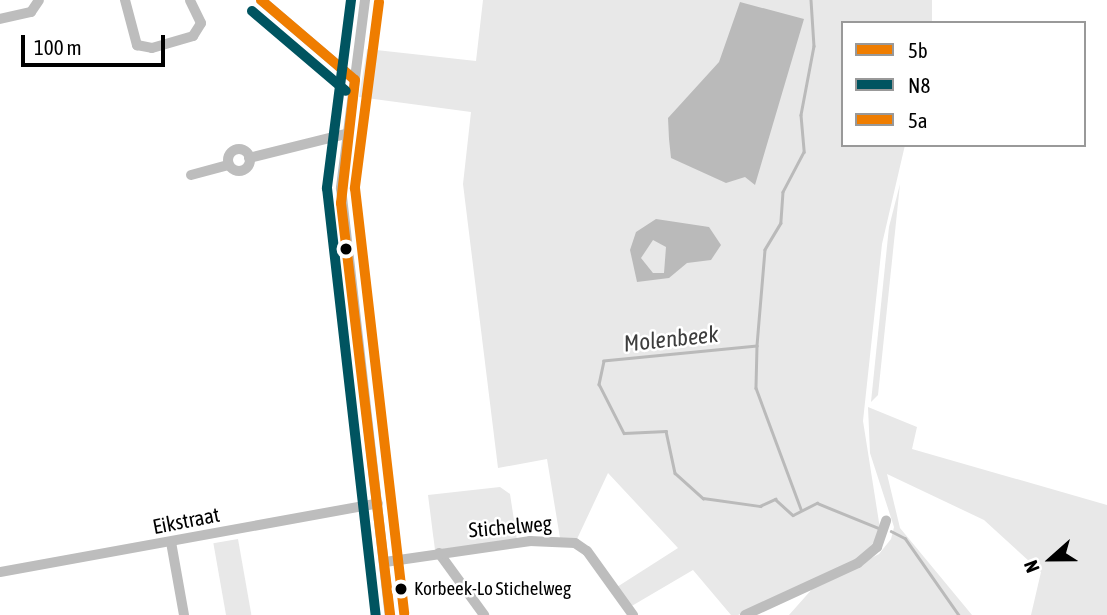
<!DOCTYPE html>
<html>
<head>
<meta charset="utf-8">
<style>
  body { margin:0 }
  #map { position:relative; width:1107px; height:615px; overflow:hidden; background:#fff; font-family:"Asap Condensed",sans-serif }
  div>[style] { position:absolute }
  .green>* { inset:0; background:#e8e8e8; transform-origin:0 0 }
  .water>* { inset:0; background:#bababa }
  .stream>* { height:2.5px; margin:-1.25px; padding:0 1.25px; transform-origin:1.25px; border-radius:1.25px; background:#bababa }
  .street>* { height:10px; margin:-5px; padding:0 5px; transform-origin:5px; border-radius:5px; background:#bdbdbd }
  .street>.ring { margin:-5px; padding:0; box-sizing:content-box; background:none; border:10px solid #bdbdbd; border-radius:50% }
  .bus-1>* { height:10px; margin:-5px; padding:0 5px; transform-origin:5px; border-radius:5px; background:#ef7d00 }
  .bus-2>* { height:10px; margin:-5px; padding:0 5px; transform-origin:5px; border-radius:5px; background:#005460 }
  .bus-3>* { height:10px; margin:-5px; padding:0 5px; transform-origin:5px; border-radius:5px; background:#ef7d00 }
  .dots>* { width:19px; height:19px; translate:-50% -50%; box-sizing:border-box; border:4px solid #fff; border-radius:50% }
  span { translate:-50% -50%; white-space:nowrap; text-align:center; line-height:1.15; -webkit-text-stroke:5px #fff; paint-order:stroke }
  .bus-label { font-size:19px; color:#000 }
  .left { translate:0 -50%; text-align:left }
  .street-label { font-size:21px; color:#000 }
  .water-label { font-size:23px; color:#3d3d3d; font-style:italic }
  .legend { position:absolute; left:841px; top:21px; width:245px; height:126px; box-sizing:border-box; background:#fff; border:2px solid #999; margin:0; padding:9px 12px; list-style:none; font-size:21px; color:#000 }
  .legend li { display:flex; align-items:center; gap:14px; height:35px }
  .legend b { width:35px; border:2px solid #999 }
  .north { position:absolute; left:1016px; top:524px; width:70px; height:70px; -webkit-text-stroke:5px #fff; paint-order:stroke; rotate:249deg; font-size:19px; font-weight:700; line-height:28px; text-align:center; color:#000 }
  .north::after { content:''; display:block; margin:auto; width:24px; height:32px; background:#000; clip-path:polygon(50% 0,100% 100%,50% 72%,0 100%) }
  .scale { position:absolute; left:21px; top:35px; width:144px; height:32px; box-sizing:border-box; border:4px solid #000; border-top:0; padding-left:9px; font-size:21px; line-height:24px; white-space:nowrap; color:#000; -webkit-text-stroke:5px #fff; paint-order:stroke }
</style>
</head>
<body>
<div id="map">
  <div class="green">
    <i style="clip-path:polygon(483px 0,932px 0,932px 23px,843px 23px,843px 145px,905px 145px,882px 244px,863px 421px,881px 535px,858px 559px,738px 615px,731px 615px,693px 570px,630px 607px,617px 587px,678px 548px,608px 473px,577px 539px,560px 538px,547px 459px,498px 468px,463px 184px,471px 112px,359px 97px,367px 49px,476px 61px)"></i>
    <i style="clip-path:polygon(900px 184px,878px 395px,871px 402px,889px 227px)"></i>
    <i style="clip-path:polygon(868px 407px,917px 427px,912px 449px,1107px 505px,1107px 615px,1031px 615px,1041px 572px,984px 520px,887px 474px,900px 528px,972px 615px,789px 615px,813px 588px,879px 554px,891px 539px,894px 527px,870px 453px)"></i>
    <i style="clip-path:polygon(500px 487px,510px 494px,517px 540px,435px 550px,428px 495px)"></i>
    <i style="left:238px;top:539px;width:77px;height:25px;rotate:80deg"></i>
  </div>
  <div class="water">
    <i style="clip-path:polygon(740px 2px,804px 19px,755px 185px,745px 177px,726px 183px,671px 158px,669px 139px,668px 118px,719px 62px)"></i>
    <i style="clip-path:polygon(evenodd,656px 219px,709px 227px,721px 245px,711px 260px,687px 263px,669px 278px,637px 282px,630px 250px,636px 232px,656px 219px,653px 240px,666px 247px,664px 273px,653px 273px,641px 258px,653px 240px)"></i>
  </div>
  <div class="stream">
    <i style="left:811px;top:0;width:46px;rotate:86.3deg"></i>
    <i style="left:814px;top:46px;width:70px;rotate:100.7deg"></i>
    <i style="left:801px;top:115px;width:37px;rotate:85deg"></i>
    <i style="left:804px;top:152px;width:45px;rotate:117.7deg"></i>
    <i style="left:783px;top:192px;width:31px;rotate:94deg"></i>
    <i style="left:781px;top:223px;width:31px;rotate:121deg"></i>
    <i style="left:765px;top:250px;width:96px;rotate:94.8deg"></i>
    <i style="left:757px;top:346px;width:154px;rotate:174.4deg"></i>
    <i style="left:604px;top:361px;width:24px;rotate:102deg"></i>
    <i style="left:599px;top:384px;width:55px;rotate:63deg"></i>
    <i style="left:624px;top:433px;width:42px;rotate:-2.7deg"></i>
    <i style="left:666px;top:431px;width:43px;rotate:77.9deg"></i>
    <i style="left:675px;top:473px;width:38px;rotate:42deg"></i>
    <i style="left:703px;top:498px;width:58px;rotate:8deg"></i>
    <i style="left:760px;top:506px;width:17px;rotate:-25deg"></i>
    <i style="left:775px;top:499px;width:24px;rotate:42deg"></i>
    <i style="left:793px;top:515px;width:27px;rotate:-27deg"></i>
    <i style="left:817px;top:503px;width:69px;rotate:22.1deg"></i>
    <i style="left:757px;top:346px;width:42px;rotate:91.4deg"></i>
    <i style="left:756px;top:388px;width:129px;rotate:69.6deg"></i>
    <i style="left:891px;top:531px;width:16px;rotate:27deg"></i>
    <i style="left:905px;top:538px;width:94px;rotate:55deg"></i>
  </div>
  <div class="street">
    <i style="left:125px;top:0;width:47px;rotate:75.1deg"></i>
    <i style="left:137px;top:45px;width:15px;rotate:11deg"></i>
    <i style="left:152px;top:48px;width:43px;rotate:-16.3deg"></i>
    <i style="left:193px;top:36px;width:15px;rotate:-58deg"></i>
    <i style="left:201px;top:23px;width:25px;rotate:-116deg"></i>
    <i style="left:261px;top:0;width:123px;rotate:40.4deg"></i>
    <i style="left:365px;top:0;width:190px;rotate:97.3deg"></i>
    <i style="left:341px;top:188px;width:430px;rotate:83.5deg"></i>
    <i style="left:0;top:19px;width:32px;rotate:-13deg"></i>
    <i style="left:31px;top:12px;width:14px;rotate:-56deg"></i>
    <i class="ring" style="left:228px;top:149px;width:12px;height:12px"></i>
    <i style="left:249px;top:158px;width:100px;rotate:-13.9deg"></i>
    <i style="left:191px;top:175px;width:39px;rotate:-15deg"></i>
    <i style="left:171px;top:542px;width:74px;rotate:79.9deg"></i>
    <i style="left:439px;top:553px;width:77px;rotate:54deg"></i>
    <i style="left:385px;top:562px;width:147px;rotate:-8.2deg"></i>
    <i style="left:530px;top:541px;width:45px;rotate:2.5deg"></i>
    <i style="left:575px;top:543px;width:14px;rotate:34deg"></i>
    <i style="left:587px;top:551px;width:79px;rotate:54.3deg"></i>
    <i style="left:0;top:572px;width:384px;rotate:-10.3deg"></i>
    <i style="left:745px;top:615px;width:124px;rotate:-24.7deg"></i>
    <i style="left:858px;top:563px;width:25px;rotate:-40deg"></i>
    <i style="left:877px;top:547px;width:28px;rotate:-71deg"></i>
  </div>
  <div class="bus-1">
    <i style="left:261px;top:0;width:123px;rotate:40.4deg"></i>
    <i style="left:355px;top:80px;width:124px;rotate:96.5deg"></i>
    <i style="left:341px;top:203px;width:415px;rotate:83.2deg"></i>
  </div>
  <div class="bus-2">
    <i style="left:351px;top:0;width:190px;rotate:97.3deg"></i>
    <i style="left:327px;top:188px;width:430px;rotate:83.5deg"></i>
    <i style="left:252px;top:11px;width:123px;rotate:40.4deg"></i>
  </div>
  <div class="bus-3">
    <i style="left:379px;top:2px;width:188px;rotate:97.4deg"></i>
    <i style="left:355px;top:188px;width:428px;rotate:83.4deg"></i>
  </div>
  <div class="dots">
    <i style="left:346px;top:249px;background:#000"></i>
    <i style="left:401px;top:589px;background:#000"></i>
  </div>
  <div class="bus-label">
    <span class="left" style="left:414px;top:589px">Korbeek-Lo Stichelweg</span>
  </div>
  <div class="street-label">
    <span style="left:186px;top:520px;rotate:-11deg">Eikstraat</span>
    <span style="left:510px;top:526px;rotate:-5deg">Stichelweg</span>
  </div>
  <div class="water-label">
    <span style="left:671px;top:339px;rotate:-6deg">Molenbeek</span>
  </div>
  <ul class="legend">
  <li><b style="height:9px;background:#ef7d00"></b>5b</li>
  <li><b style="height:9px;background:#005460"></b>N8</li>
  <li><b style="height:9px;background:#ef7d00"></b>5a</li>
  </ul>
  <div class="north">N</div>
  <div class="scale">100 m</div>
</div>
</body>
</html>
